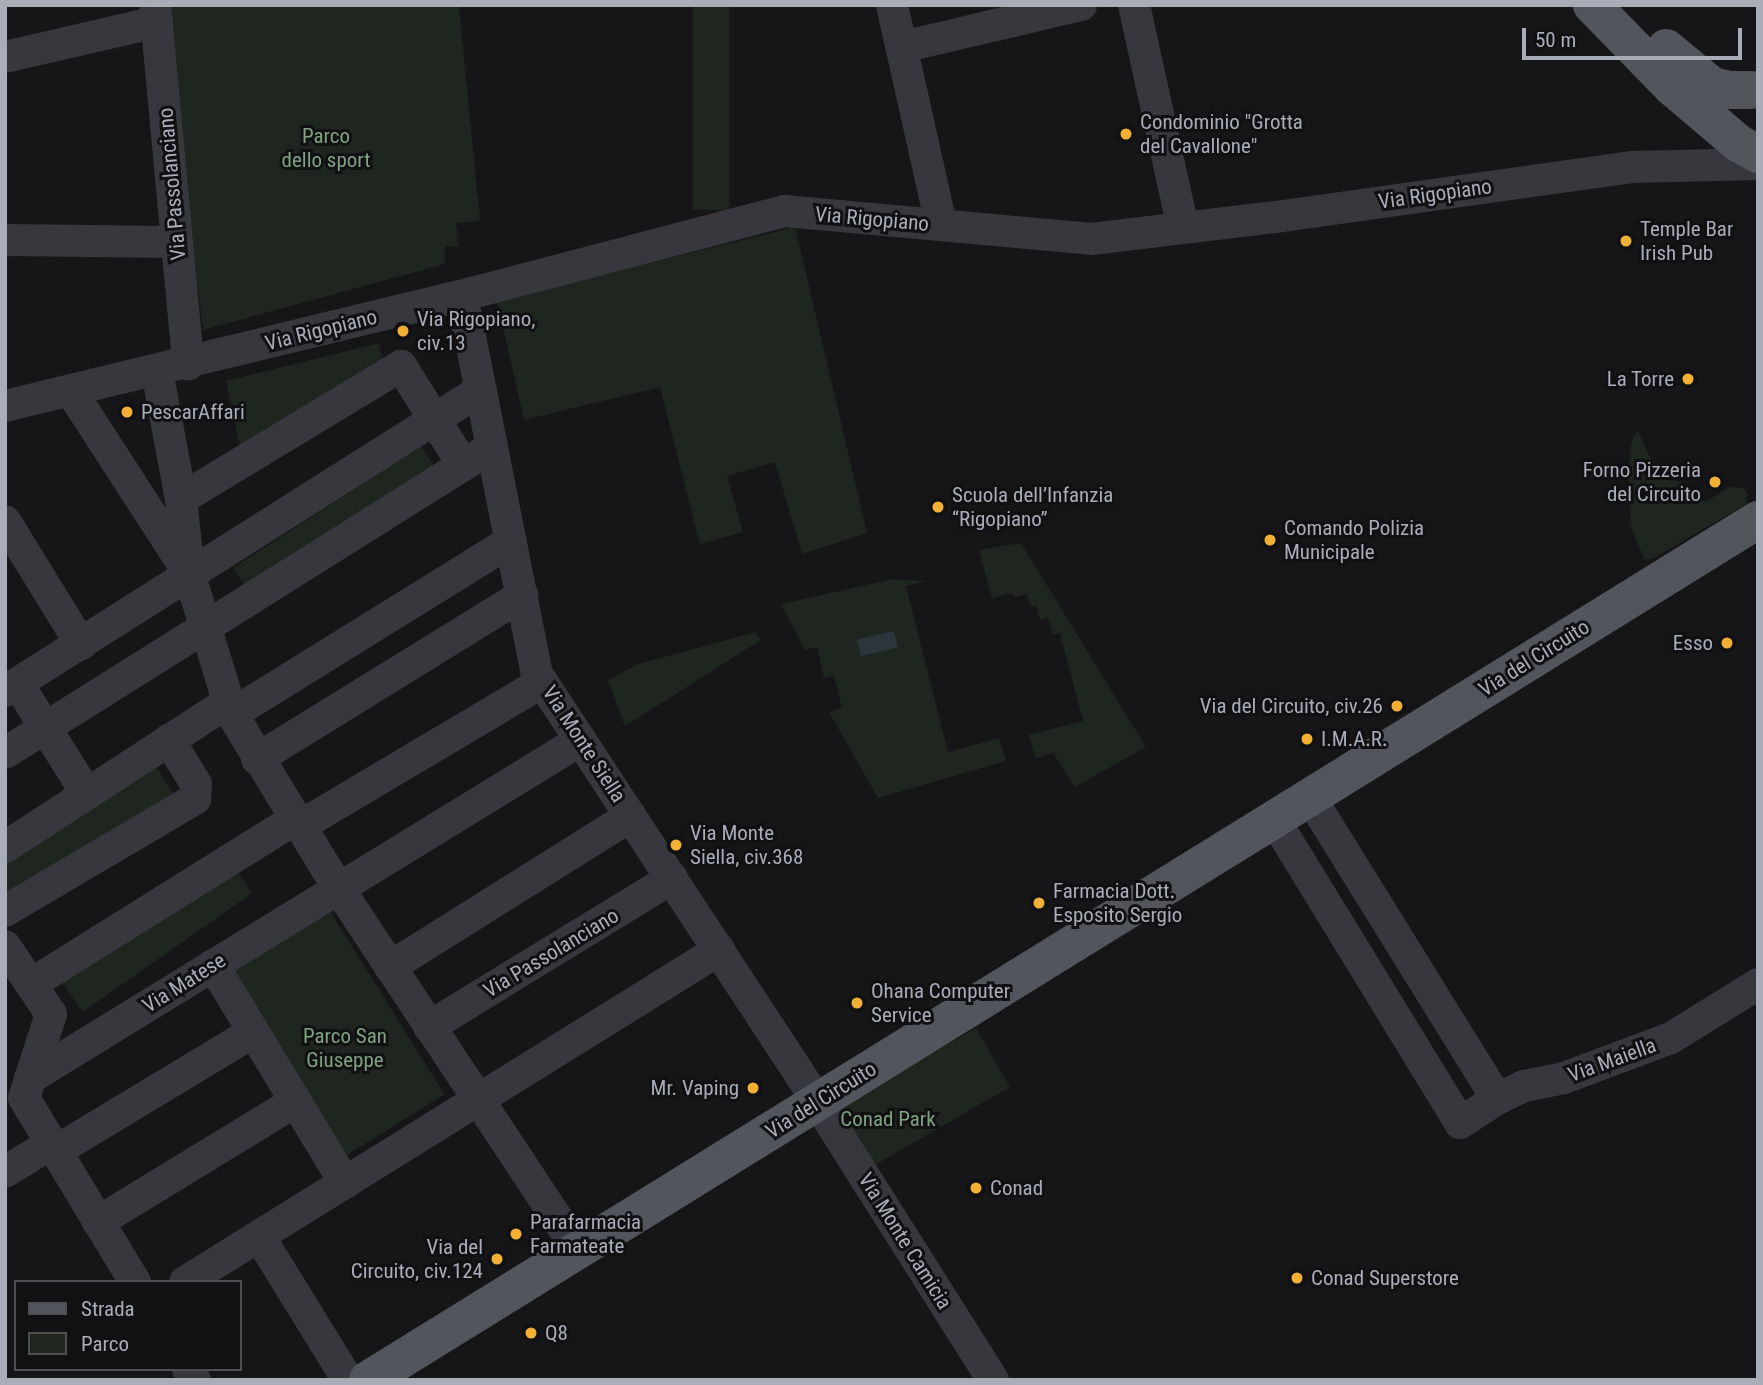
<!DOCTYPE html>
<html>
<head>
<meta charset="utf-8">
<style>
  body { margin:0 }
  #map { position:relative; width:1763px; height:1385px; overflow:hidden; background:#161618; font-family:"Roboto Condensed",sans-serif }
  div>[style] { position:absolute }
  .green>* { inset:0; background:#1e261f; transform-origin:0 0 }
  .water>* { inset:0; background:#2c353c; transform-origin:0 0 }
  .minor>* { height:32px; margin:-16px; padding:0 16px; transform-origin:16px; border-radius:16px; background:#37383d }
  .major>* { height:38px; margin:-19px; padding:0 19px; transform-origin:19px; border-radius:19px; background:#53555c }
  .dots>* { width:19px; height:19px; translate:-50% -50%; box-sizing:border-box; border:4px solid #111113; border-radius:50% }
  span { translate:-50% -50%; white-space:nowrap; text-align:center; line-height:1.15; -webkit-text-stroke:6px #111113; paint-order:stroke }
  .poi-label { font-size:21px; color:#a8adb8 }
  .left { translate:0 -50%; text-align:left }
  .right { translate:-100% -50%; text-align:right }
  .park-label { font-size:21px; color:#7fa381 }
  .street-label { font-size:21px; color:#a8adb8 }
  .frame { position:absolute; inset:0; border:7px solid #a8adb8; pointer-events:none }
  .legend { position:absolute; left:14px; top:1280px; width:228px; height:91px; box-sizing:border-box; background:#111113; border:2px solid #4d4f55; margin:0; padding:9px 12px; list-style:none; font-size:21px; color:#a8adb8 }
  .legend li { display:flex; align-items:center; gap:14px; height:35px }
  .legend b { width:35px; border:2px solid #4d4f55 }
  .scale { position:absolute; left:1522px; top:28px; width:220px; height:32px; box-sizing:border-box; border:4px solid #a8adb8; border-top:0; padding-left:9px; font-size:21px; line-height:24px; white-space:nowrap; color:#a8adb8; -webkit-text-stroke:5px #111113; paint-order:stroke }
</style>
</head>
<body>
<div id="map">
  <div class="green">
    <i style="clip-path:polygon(164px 5px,459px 5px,480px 221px,456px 223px,458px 246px,445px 247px,445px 264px,203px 330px)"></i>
    <i style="left:693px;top:5px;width:36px;height:205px"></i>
    <i style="clip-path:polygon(795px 227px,867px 533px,802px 554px,775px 462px,727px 476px,743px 532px,700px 544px,660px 387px,524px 420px,497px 301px)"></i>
    <i style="clip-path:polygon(379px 343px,383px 364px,240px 447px,226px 381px)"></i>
    <i style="clip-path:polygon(1638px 431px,1658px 474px,1667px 480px,1682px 482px,1695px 499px,1705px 502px,1730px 487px,1743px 488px,1747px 493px,1746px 504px,1652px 559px,1644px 559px,1631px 527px,1629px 485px,1630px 450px,1633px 437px)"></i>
    <i style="left:421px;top:446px;width:33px;height:224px;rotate:57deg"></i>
    <i style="clip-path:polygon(1021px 543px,1146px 747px,1075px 787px,1053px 753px,1035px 758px,1029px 735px,1083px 721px,1060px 633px,1053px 635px,1048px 618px,1040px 620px,1037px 606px,1031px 607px,1027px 594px,1014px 597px,1012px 593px,992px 598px,979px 550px)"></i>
    <i style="clip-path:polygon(893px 579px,926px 581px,906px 586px,948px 752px,999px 738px,1006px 761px,878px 798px,829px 712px,842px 708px,834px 676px,824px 678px,817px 647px,805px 650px,781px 604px)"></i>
    <i style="clip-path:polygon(756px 632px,761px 640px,625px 726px,608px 680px,638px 664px)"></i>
    <i style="clip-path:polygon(155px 765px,177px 799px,5px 896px,5px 858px)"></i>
    <i style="left:231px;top:863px;width:37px;height:207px;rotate:55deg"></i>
    <i style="left:330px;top:911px;width:216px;height:118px;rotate:58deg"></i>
    <i style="left:976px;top:1028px;width:68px;height:163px;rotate:60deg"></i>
  </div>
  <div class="water">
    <i style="left:894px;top:631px;width:17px;height:38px;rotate:77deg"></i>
  </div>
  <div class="minor">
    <i style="left:155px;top:5px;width:361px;rotate:84.7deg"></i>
    <i style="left:892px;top:5px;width:225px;rotate:77.4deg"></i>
    <i style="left:1134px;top:5px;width:228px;rotate:77.6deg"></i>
    <i style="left:902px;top:47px;width:184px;rotate:-13.2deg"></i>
    <i style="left:5px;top:57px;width:156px;rotate:-13deg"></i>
    <i style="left:5px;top:240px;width:172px;rotate:0.7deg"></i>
    <i style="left:462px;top:296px;width:385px;rotate:78.8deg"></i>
    <i style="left:537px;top:674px;width:477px;rotate:56.7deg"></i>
    <i style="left:799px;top:1073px;width:363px;rotate:57.7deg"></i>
    <i style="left:157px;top:371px;width:130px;rotate:79.4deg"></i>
    <i style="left:181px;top:499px;width:74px;rotate:83.8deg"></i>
    <i style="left:189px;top:573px;width:147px;rotate:73deg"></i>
    <i style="left:232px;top:714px;width:205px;rotate:58.6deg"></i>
    <i style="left:339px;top:889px;width:434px;rotate:56.5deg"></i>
    <i style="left:71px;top:391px;width:212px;rotate:57.1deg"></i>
    <i style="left:5px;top:406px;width:480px;rotate:-13.6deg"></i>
    <i style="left:472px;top:293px;width:324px;rotate:-14.7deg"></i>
    <i style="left:785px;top:211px;width:307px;rotate:5.2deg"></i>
    <i style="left:1091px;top:239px;width:186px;rotate:-6.8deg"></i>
    <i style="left:1276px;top:217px;width:359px;rotate:-8deg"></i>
    <i style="left:1632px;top:167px;width:126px;rotate:-1.4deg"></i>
    <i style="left:181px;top:499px;width:257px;rotate:-31.2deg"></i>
    <i style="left:401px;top:366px;width:117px;rotate:57.9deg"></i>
    <i style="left:5px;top:521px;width:145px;rotate:58.3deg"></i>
    <i style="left:18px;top:684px;width:130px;rotate:57.9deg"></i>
    <i style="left:5px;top:691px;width:563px;rotate:-32.31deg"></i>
    <i style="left:232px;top:714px;width:328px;rotate:-31.8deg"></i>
    <i style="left:5px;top:753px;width:575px;rotate:-32.14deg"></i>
    <i style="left:257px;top:759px;width:312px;rotate:-31.7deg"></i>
    <i style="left:1310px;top:797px;width:355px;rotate:58.2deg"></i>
    <i style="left:1274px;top:819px;width:356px;rotate:58.5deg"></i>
    <i style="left:1460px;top:1123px;width:44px;rotate:-33deg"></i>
    <i style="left:1497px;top:1099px;width:30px;rotate:-26deg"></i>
    <i style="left:1524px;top:1086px;width:41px;rotate:-11.3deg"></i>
    <i style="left:1564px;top:1078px;width:114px;rotate:-20.5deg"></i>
    <i style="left:1671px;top:1038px;width:102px;rotate:-31.8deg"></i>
    <i style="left:300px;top:826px;width:282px;rotate:-30.7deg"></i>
    <i style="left:5px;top:847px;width:265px;rotate:-33deg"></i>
    <i style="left:5px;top:911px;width:221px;rotate:-30.5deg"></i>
    <i style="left:195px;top:799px;width:15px;rotate:-86deg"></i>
    <i style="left:196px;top:784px;width:52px;rotate:-121.5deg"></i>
    <i style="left:5px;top:946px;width:82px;rotate:55.9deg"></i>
    <i style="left:51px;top:1014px;width:88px;rotate:107.8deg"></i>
    <i style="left:24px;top:1098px;width:215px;rotate:58.9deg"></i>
    <i style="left:213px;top:965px;width:255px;rotate:58.8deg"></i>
    <i style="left:390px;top:967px;width:284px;rotate:-32.1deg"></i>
    <i style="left:31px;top:984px;width:311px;rotate:-32deg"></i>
    <i style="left:429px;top:1027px;width:285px;rotate:-31.5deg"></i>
    <i style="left:30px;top:1078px;width:646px;rotate:-31.53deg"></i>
    <i style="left:56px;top:1151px;width:230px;rotate:-31.1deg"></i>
    <i style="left:5px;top:1172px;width:55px;rotate:-31.7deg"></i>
    <i style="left:98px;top:1222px;width:232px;rotate:-31.4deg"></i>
    <i style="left:259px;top:1236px;width:169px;rotate:58.3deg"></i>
    <i style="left:185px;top:1282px;width:629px;rotate:-31.87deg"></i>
    <i style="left:188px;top:1369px;width:13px;rotate:58deg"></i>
  </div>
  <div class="major">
    <i style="left:1592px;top:5px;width:115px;rotate:45.7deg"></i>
    <i style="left:1672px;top:87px;width:87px;rotate:40.3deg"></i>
    <i style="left:1738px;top:143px;width:23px;rotate:29deg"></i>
    <i style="left:1666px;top:48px;width:60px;rotate:39.6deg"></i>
    <i style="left:1712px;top:86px;width:18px;rotate:13deg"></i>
    <i style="left:1730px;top:90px;width:21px"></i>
    <i style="left:368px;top:1380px;width:1635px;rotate:-31.75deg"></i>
  </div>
  <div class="dots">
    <i style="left:1126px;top:134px;background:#f2b134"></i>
    <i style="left:1626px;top:241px;background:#f2b134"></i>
    <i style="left:403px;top:331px;background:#f2b134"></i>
    <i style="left:1688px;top:379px;background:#f2b134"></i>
    <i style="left:127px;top:412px;background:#f2b134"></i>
    <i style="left:1715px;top:482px;background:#f2b134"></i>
    <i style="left:938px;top:507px;background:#f2b134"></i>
    <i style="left:1270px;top:540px;background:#f2b134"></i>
    <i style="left:1727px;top:643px;background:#f2b134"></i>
    <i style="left:1397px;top:706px;background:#f2b134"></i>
    <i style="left:1307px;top:739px;background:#f2b134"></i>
    <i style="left:676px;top:845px;background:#f2b134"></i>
    <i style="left:1039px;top:903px;background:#f2b134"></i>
    <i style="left:857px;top:1003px;background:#f2b134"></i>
    <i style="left:753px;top:1088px;background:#f2b134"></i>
    <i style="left:976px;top:1188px;background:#f2b134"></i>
    <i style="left:516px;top:1234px;background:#f2b134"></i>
    <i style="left:497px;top:1259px;background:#f2b134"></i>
    <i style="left:1297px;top:1278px;background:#f2b134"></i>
    <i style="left:531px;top:1333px;background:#f2b134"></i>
  </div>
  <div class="poi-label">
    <span class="left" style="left:1140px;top:134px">Condominio "Grotta<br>del Cavallone"</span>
    <span class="left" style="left:1640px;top:241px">Temple Bar<br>Irish Pub</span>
    <span class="left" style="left:417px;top:331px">Via Rigopiano,<br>civ.13</span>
    <span class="right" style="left:1674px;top:379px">La Torre</span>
    <span class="left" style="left:141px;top:412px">PescarAffari</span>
    <span class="right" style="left:1701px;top:482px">Forno Pizzeria<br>del Circuito</span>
    <span class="left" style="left:952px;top:507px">Scuola dell’Infanzia<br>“Rigopiano”</span>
    <span class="left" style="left:1284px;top:540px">Comando Polizia<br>Municipale</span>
    <span class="right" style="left:1713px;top:643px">Esso</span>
    <span class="right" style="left:1383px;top:706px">Via del Circuito, civ.26</span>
    <span class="left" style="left:1321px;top:739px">I.M.A.R.</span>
    <span class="left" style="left:690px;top:845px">Via Monte<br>Siella, civ.368</span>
    <span class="left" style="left:1053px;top:903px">Farmacia Dott.<br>Esposito Sergio</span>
    <span class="left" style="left:871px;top:1003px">Ohana Computer<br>Service</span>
    <span class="right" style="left:739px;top:1088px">Mr. Vaping</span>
    <span class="left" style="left:990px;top:1188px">Conad</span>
    <span class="left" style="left:530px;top:1234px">Parafarmacia<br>Farmateate</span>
    <span class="right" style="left:483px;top:1259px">Via del<br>Circuito, civ.124</span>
    <span class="left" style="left:1311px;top:1278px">Conad Superstore</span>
    <span class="left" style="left:545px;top:1333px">Q8</span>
  </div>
  <div class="park-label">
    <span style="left:326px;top:148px">Parco<br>dello sport</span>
    <span style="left:345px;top:1048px">Parco San<br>Giuseppe</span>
    <span style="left:888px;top:1119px">Conad Park</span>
  </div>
  <div class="street-label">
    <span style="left:172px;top:184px;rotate:-95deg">Via Passolanciano</span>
    <span style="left:1435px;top:194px;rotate:-8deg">Via Rigopiano</span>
    <span style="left:872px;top:219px;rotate:5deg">Via Rigopiano</span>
    <span style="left:321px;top:330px;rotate:-14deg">Via Rigopiano</span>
    <span style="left:1534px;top:658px;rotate:-32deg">Via del Circuito</span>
    <span style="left:584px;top:744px;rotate:57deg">Via Monte Siella</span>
    <span style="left:551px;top:953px;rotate:-31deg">Via Passolanciano</span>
    <span style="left:184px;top:983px;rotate:-32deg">Via Matese</span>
    <span style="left:1612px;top:1060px;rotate:-20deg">Via Maiella</span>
    <span style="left:821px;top:1100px;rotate:-32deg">Via del Circuito</span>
    <span style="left:905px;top:1241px;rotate:58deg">Via Monte Camicia</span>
  </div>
  <div class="frame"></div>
  <ul class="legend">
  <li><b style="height:9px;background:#53555c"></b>Strada</li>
  <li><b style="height:19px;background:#1e261f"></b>Parco</li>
  </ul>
  <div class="scale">50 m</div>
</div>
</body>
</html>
